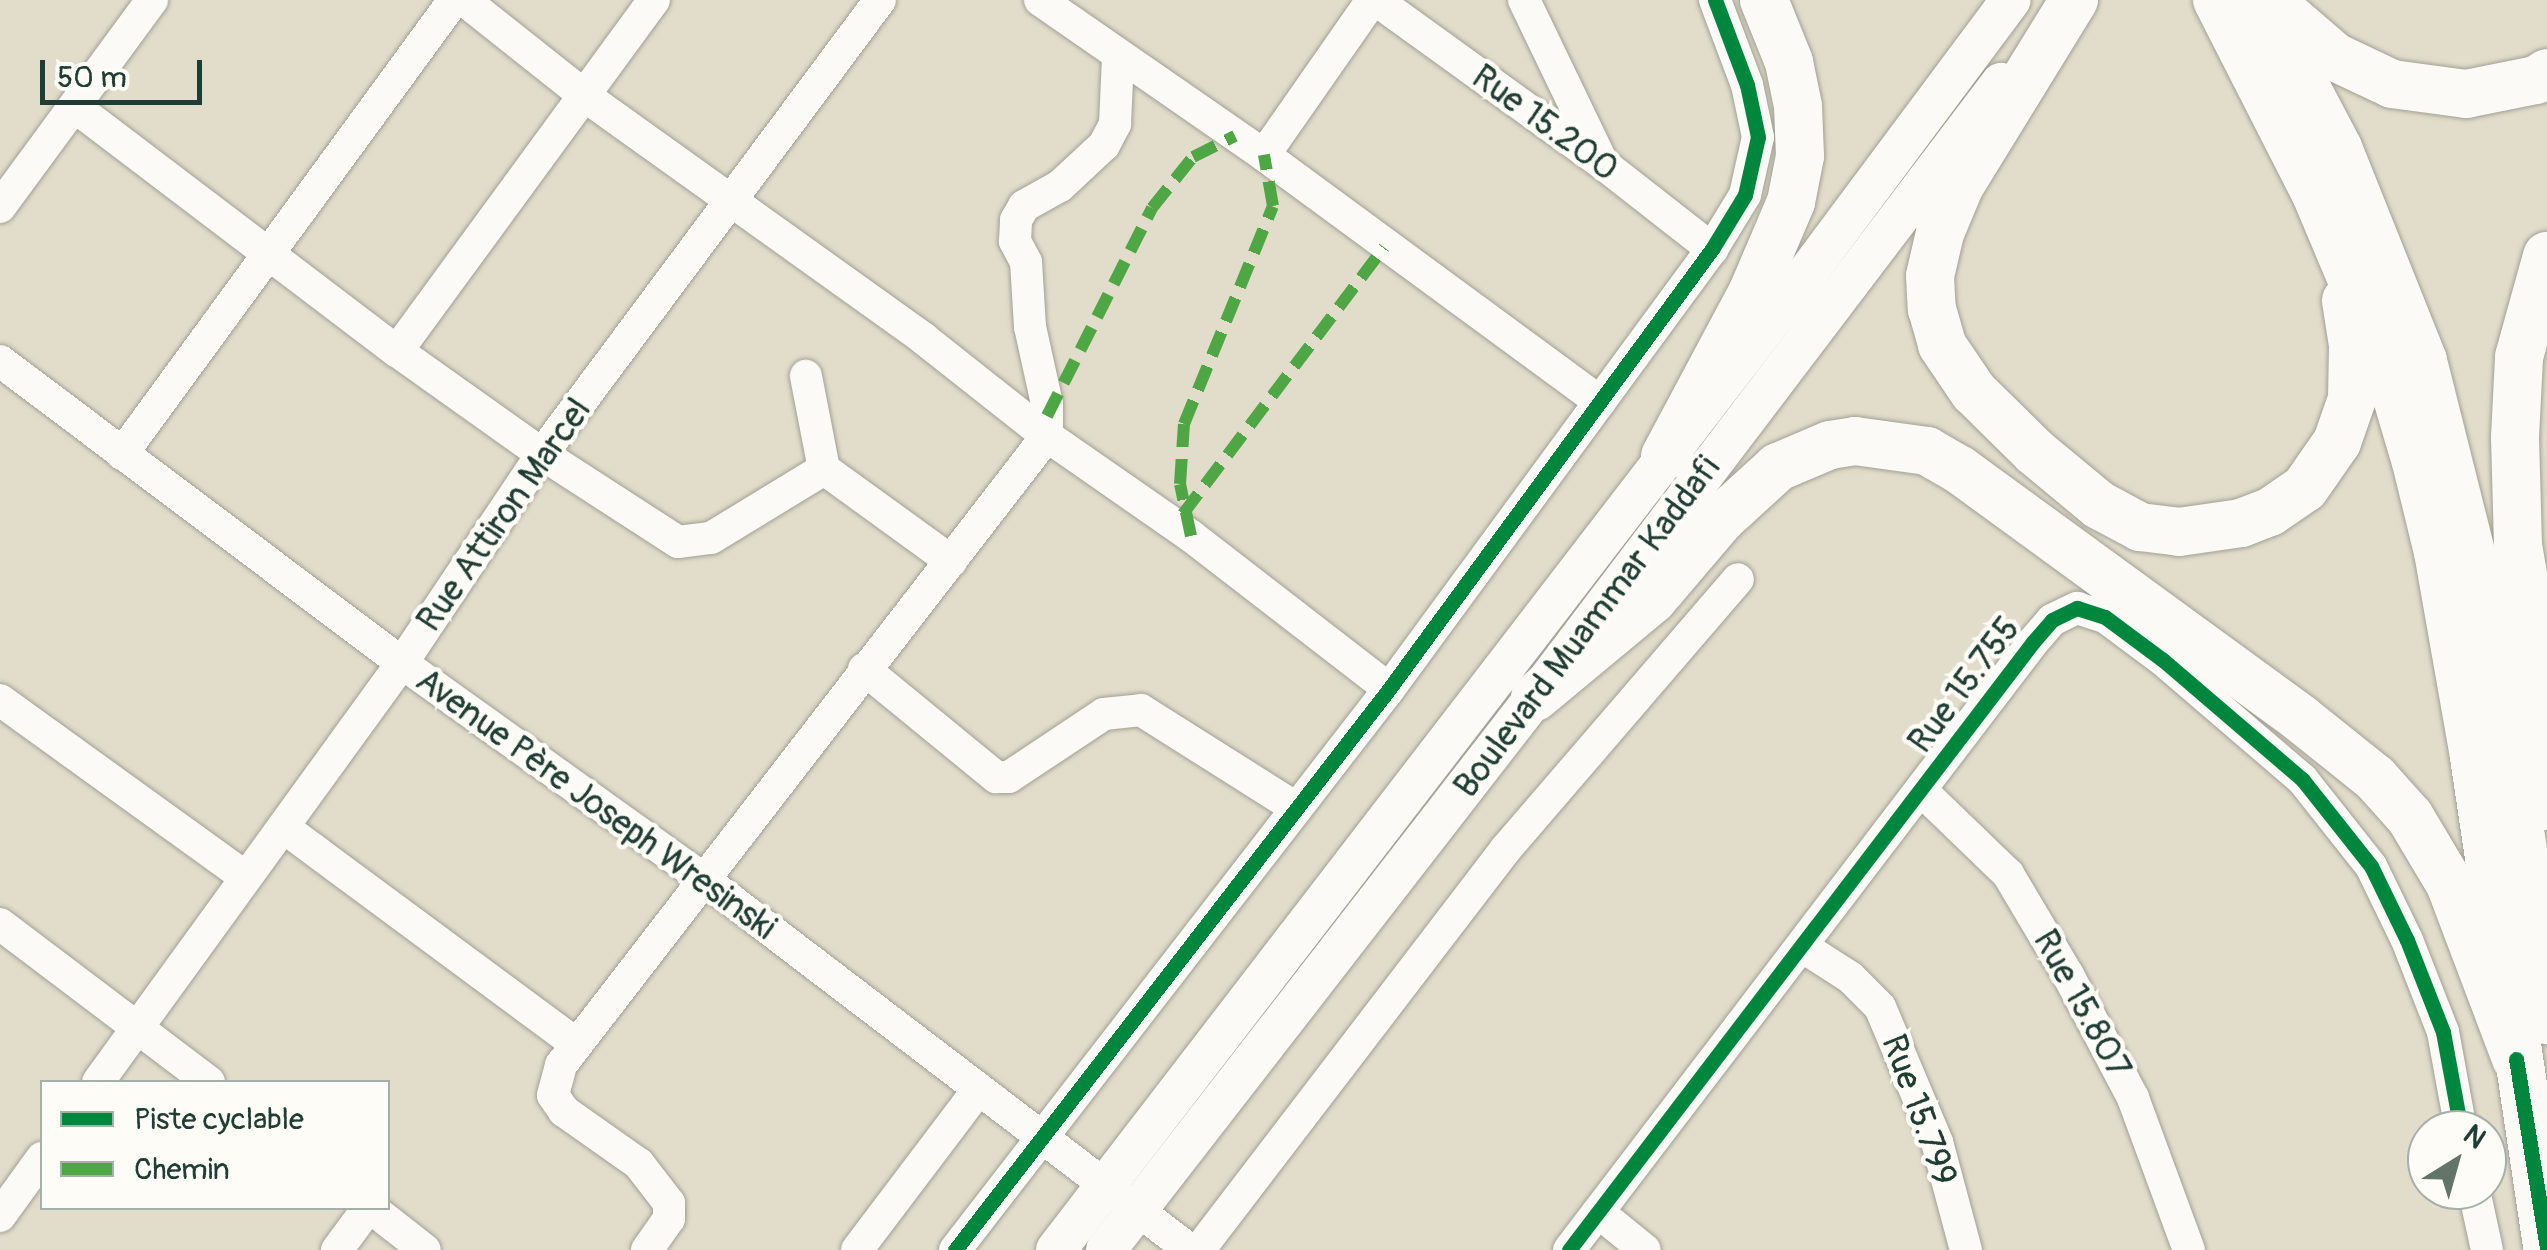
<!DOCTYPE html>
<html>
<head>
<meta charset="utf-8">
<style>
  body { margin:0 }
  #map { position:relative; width:2547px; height:1250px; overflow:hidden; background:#e2dcca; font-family:Pangolin,sans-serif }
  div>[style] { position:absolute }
  .roads { filter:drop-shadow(0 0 2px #a1a196) drop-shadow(0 0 2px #a1a196) }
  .minor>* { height:32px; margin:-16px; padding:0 16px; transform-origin:16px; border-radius:16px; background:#fbfaf7 }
  .major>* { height:40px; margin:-20px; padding:0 20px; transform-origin:20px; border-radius:20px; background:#fbfaf7 }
  .highway>* { height:48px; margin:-24px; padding:0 24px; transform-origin:24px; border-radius:24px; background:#fbfaf7 }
  .quiet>* { height:12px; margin-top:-6px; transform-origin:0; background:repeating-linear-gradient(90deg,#4fa644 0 25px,transparent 0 37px) }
  .cycleway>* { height:15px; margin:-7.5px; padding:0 7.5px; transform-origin:7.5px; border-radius:7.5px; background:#00873e }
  span { translate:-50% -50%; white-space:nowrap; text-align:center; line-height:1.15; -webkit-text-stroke:9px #fdfcf7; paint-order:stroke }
  .street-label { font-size:35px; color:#1f3d34 }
  .legend { position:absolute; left:40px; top:1080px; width:350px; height:130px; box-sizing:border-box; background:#fdfcf7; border:2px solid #a4b0a9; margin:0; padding:12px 18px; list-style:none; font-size:30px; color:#1f3d34 }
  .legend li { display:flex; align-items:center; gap:20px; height:50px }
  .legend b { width:50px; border:2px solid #a4b0a9 }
  .north { position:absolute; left:2407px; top:1110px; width:100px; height:100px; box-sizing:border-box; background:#fdfcf7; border:2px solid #a4b0a9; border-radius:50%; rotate:37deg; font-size:28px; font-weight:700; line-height:40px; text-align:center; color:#1f3d34 }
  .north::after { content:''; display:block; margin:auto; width:35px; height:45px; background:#637568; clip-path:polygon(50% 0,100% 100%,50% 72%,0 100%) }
  .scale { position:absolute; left:40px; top:60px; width:162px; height:45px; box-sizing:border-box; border:5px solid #1f3d34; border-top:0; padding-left:12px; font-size:30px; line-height:35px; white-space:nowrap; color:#1f3d34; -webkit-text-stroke:8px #fdfcf7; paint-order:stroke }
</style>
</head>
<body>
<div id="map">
  <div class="roads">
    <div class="minor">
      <i style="left:464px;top:0;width:154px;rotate:38.4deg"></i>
      <i style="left:585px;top:96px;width:417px;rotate:35.6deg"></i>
      <i style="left:924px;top:339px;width:157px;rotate:38.3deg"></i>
      <i style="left:1047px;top:436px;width:175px;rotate:34.8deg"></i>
      <i style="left:1191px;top:536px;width:250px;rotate:37.7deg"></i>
      <i style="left:1040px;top:0;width:272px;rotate:34.7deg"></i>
      <i style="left:1264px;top:155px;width:417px;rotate:36.3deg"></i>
      <i style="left:1376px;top:0;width:279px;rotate:35.8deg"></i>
      <i style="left:1602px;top:163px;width:140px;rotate:38deg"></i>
      <i style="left:1524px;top:0;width:175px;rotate:64.3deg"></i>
      <i style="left:75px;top:107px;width:404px;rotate:37.2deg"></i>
      <i style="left:397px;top:351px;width:178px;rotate:35.4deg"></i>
      <i style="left:542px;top:454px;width:162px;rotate:32.9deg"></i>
      <i style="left:678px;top:542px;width:33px;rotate:-7deg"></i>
      <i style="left:711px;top:538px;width:132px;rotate:-31.4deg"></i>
      <i style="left:824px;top:469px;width:95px;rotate:-101deg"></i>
      <i style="left:1264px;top:155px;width:189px;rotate:-55.1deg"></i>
      <i style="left:0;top:207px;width:257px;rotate:-53.7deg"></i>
      <i style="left:397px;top:351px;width:435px;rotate:-53.8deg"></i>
      <i style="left:0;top:361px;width:503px;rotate:36.92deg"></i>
      <i style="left:402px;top:663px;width:374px;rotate:35.6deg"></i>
      <i style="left:706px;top:881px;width:609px;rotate:37.32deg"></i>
      <i style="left:122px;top:454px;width:562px;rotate:-53.82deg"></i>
      <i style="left:824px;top:469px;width:157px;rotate:35.9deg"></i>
      <i style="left:864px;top:669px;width:171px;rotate:39.3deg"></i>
      <i style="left:996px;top:777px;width:13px"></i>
      <i style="left:1009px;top:777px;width:114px;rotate:-33.6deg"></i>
      <i style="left:1104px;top:714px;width:37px;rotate:-6deg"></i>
      <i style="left:1141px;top:710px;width:183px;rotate:32.3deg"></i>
      <i style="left:0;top:700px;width:302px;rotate:35.8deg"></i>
      <i style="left:1922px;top:791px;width:120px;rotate:44deg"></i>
      <i style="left:2008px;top:874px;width:117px;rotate:59.3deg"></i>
      <i style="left:2068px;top:975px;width:139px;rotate:62.1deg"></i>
      <i style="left:2133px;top:1098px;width:162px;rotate:69.8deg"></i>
      <i style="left:283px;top:827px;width:365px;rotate:36.5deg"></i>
      <i style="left:0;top:924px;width:262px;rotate:37.1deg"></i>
      <i style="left:1803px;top:947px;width:56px;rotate:32.6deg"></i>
      <i style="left:1850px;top:977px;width:42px;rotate:45deg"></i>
      <i style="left:1880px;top:1007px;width:147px;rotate:67.1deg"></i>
      <i style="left:1937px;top:1142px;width:112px;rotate:75deg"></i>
      <i style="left:98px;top:1082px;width:518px;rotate:-54.04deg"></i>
      <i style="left:402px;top:663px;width:252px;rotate:-56.2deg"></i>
      <i style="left:542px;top:454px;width:566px;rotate:-53.33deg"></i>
      <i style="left:2474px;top:1190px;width:61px;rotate:77.8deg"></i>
      <i style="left:371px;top:1208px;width:68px;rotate:37.9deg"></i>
      <i style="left:1598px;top:1212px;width:60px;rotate:39deg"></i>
      <i style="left:0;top:1216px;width:72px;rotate:-54.1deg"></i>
      <i style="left:337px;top:1250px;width:52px;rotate:-53.6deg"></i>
      <i style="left:647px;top:1250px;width:38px;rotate:-55deg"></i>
      <i style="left:669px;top:1219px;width:16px;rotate:-90deg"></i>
      <i style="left:669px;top:1203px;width:49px;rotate:-127.6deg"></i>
      <i style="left:639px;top:1164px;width:92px;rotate:-144.8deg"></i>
      <i style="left:564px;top:1111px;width:19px;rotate:-125deg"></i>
      <i style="left:553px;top:1095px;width:31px;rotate:-75deg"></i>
      <i style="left:561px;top:1065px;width:795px;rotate:-52.31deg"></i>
      <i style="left:1047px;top:436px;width:32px;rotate:-90deg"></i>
      <i style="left:1047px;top:404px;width:79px;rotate:-102.4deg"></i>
      <i style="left:1030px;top:327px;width:65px;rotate:-93.5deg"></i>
      <i style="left:1026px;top:262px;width:24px;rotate:-118deg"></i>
      <i style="left:1015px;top:241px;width:21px;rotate:-87deg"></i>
      <i style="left:1016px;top:220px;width:16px;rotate:-60deg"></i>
      <i style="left:1024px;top:206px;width:41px;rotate:-29.1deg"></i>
      <i style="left:1060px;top:186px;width:60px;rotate:-43deg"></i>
      <i style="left:1104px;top:145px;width:24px;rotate:-62deg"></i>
      <i style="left:1115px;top:124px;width:66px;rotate:-87.4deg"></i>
      <i style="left:857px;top:1250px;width:201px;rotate:-52.9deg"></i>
      <i style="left:955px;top:1250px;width:709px;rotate:-52.27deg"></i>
      <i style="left:1389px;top:689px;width:546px;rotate:-53.72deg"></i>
      <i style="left:1712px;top:249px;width:63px;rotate:-58.6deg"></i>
      <i style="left:1745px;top:195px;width:59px;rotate:-77.4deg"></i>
      <i style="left:1758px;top:137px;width:53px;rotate:-101.9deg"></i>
      <i style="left:1747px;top:85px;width:91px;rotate:-110.6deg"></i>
      <i style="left:1199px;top:1250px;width:504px;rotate:-52.58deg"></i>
      <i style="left:1505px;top:850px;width:357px;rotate:-49.3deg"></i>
      <i style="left:1569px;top:1250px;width:765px;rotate:-52.65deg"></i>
      <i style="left:2033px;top:642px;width:29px;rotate:-49deg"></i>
      <i style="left:2052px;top:620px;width:28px;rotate:-26deg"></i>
      <i style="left:2077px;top:608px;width:29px;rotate:18deg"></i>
      <i style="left:2105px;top:617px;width:72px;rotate:36.6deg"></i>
      <i style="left:2163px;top:660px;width:183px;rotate:40.6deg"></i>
      <i style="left:2302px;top:779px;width:111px;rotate:51.6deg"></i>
      <i style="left:2371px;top:866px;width:82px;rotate:64.1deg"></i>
      <i style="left:2407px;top:940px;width:99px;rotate:68.6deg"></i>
      <i style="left:2443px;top:1032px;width:100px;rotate:79.6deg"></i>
    </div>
    <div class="major">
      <i style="left:1056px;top:1250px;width:1209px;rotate:-52.43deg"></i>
      <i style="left:1793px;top:292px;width:364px;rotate:-53.3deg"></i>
      <i style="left:1106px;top:1250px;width:700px;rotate:-52.2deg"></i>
      <i style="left:1535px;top:697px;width:771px;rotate:-52.8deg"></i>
    </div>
    <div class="highway">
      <i style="left:2074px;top:0;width:217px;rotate:121.6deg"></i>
      <i style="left:1960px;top:185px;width:52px;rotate:112.6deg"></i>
      <i style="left:1940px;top:233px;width:44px;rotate:103.1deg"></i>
      <i style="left:1930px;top:276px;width:33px;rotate:87deg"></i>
      <i style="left:1932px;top:309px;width:37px;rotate:74deg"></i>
      <i style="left:1942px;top:345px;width:57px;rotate:55.8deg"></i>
      <i style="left:1974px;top:392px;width:86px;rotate:44.5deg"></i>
      <i style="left:2035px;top:452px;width:83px;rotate:39.6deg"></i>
      <i style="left:2099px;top:505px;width:47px;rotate:28.2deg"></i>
      <i style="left:2140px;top:527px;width:39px;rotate:7deg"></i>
      <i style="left:2179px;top:532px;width:63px;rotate:-8.3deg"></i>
      <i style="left:2241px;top:523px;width:31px;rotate:-21deg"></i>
      <i style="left:2270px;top:512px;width:42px;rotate:-34.4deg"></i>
      <i style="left:2305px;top:488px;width:56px;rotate:-55.2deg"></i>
      <i style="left:2337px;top:442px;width:46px;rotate:-70.8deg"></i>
      <i style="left:2352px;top:399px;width:54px;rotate:-88.9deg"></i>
      <i style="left:2353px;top:345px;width:45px;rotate:-99deg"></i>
      <i style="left:2217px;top:0;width:216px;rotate:63deg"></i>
      <i style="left:2315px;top:192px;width:183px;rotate:67.2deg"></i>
      <i style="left:2386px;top:361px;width:105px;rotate:73.5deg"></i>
      <i style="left:2416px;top:462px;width:93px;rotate:76.3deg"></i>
      <i style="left:2438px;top:552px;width:208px;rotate:80deg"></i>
      <i style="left:2474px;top:757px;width:496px;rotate:81.5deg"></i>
      <i style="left:2260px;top:0;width:167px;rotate:62.2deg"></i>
      <i style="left:2338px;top:148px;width:229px;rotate:68.2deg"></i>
      <i style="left:2423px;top:361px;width:288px;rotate:75.9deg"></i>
      <i style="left:2493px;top:640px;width:384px;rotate:81.9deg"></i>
      <i style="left:2271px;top:2px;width:84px;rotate:40.7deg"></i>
      <i style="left:2335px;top:57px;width:63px;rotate:25.3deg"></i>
      <i style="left:2392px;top:84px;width:75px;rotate:7.7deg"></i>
      <i style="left:2466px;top:94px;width:71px;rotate:-11.3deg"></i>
      <i style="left:2536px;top:80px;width:13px;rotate:-32deg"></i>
      <i style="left:1665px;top:456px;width:187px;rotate:-61.9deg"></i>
      <i style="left:1753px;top:291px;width:97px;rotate:-66.9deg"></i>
      <i style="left:1791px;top:202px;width:47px;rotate:-78.9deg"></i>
      <i style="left:1800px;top:156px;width:50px;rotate:-92.3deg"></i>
      <i style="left:1798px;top:106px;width:45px;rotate:-101.6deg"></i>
      <i style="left:1789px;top:62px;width:67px;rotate:-112deg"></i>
      <i style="left:1535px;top:697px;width:153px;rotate:-39.7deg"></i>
      <i style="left:1653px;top:599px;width:105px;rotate:-49.6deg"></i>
      <i style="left:1721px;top:519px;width:77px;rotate:-42.4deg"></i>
      <i style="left:1778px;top:467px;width:56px;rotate:-22.9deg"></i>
      <i style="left:1830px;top:445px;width:25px;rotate:-9deg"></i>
      <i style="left:1855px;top:441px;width:73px;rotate:7.9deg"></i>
      <i style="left:1927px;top:451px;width:38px;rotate:30deg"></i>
      <i style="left:1960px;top:470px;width:421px;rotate:36.1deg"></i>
      <i style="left:2300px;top:718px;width:96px;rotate:38.7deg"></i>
      <i style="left:2375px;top:778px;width:52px;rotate:48.1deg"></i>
      <i style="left:2410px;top:817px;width:78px;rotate:59.2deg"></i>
      <i style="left:2450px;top:884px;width:187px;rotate:69.3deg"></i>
      <i style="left:2545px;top:806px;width:132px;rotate:-92.2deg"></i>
      <i style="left:2540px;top:674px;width:131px;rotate:-99.7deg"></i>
      <i style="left:2518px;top:545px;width:108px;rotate:-91.6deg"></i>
      <i style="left:2515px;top:437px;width:80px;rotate:-87.1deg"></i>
      <i style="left:2519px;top:357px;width:105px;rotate:-74.5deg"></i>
    </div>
  </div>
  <div class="quiet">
    <i style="left:1047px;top:416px;width:233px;rotate:-63.2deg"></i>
    <i style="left:1152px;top:208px;width:65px;rotate:-51.2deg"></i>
    <i style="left:1193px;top:157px;width:47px;rotate:-26.6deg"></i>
    <i style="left:1183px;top:514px;width:334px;rotate:-53deg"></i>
    <i style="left:1191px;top:536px;width:53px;rotate:-101.9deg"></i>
    <i style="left:1180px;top:484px;width:60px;rotate:-86.2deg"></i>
    <i style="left:1184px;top:424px;width:235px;rotate:-67.8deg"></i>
    <i style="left:1273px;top:206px;width:52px;rotate:-100deg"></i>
  </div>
  <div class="cycleway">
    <i style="left:2516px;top:1059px;width:192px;rotate:80.7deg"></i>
    <i style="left:955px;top:1250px;width:709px;rotate:-52.27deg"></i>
    <i style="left:1389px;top:689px;width:546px;rotate:-53.72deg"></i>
    <i style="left:1712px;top:249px;width:63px;rotate:-58.6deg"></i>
    <i style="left:1745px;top:195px;width:59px;rotate:-77.4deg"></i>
    <i style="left:1758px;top:137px;width:53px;rotate:-101.9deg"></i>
    <i style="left:1747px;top:85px;width:91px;rotate:-110.6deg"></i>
    <i style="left:1569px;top:1250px;width:765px;rotate:-52.65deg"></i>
    <i style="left:2033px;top:642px;width:29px;rotate:-49deg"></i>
    <i style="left:2052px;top:620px;width:28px;rotate:-26deg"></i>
    <i style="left:2077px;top:608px;width:29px;rotate:18deg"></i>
    <i style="left:2105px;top:617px;width:72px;rotate:36.6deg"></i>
    <i style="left:2163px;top:660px;width:183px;rotate:40.6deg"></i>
    <i style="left:2302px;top:779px;width:111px;rotate:51.6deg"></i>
    <i style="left:2371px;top:866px;width:82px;rotate:64.1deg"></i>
    <i style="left:2407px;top:940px;width:99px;rotate:68.6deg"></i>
    <i style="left:2443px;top:1032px;width:100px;rotate:79.6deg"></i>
  </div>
  <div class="street-label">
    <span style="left:1545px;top:123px;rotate:36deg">Rue 15.200</span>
    <span style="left:504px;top:515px;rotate:-55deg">Rue Attiron Marcel</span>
    <span style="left:1587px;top:627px;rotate:-53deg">Boulevard Muammar Kaddafi</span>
    <span style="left:1964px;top:685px;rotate:-53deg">Rue 15.755</span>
    <span style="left:596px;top:804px;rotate:36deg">Avenue Père Joseph Wresinski</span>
    <span style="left:2082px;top:1004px;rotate:61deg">Rue 15.807</span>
    <span style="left:1919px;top:1110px;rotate:70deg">Rue 15.799</span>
  </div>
  <ul class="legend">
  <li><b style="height:12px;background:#00873e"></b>Piste cyclable</li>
  <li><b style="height:12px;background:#4fa644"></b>Chemin</li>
  </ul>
  <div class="north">N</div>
  <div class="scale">50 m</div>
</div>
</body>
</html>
